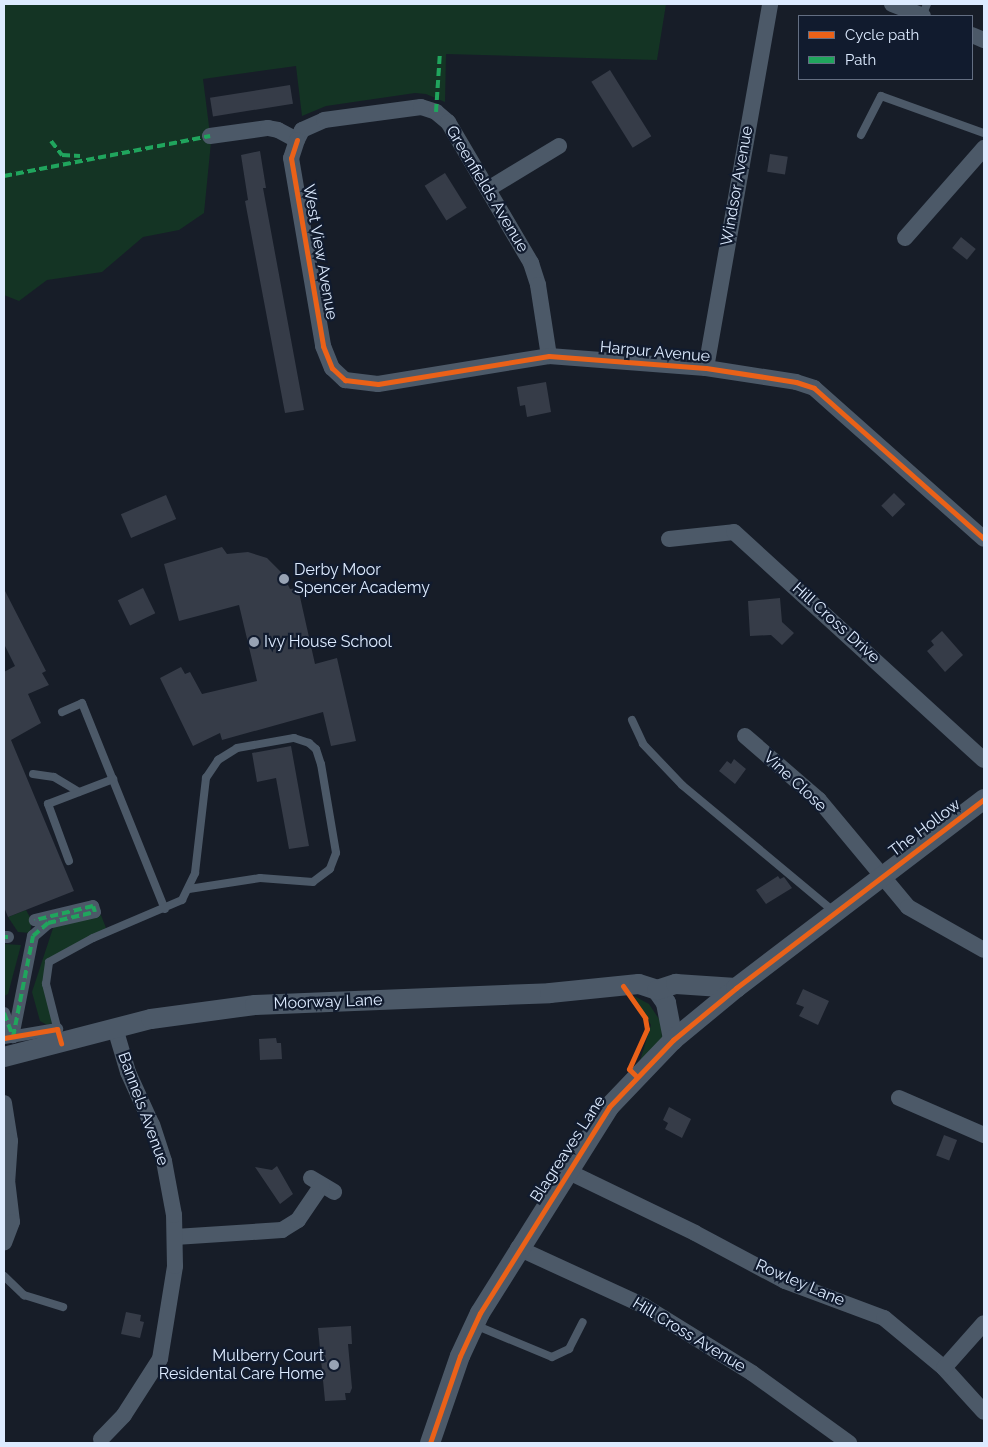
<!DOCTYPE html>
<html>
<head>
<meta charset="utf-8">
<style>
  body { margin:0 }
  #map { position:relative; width:988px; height:1447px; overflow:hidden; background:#171d28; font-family:Raleway,sans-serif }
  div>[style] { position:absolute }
  .green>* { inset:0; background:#143424 }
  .building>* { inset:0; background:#363c48; transform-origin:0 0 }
  .service>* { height:8px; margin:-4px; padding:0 4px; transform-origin:4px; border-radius:4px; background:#4c5968 }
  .pedestrian>* { height:12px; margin:-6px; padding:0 6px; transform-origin:6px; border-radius:6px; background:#4c5968 }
  .minor>* { height:16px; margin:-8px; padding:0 8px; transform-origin:8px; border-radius:8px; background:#4c5968 }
  .tertiary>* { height:20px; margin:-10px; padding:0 10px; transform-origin:10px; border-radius:10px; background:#4c5968 }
  .quiet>* { height:4px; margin-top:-2px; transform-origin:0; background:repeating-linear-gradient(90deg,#20a55d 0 8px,transparent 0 12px) }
  .cycleway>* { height:5px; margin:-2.5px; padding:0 2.5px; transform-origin:2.5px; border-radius:2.5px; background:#ea6118 }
  .dots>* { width:14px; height:14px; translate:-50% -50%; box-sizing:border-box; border:2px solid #111b2e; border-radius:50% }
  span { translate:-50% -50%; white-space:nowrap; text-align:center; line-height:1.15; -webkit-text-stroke:4.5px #111b2e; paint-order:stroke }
  .street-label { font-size:16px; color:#ddebff }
  .poi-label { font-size:16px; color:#ddebff }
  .left { translate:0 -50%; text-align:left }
  .right { translate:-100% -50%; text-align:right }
  .frame { position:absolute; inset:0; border:5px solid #ddebff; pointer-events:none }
  .legend { position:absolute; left:798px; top:15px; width:175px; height:65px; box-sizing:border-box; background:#111b2e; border:1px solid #636e82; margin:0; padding:6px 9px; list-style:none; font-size:15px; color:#ddebff }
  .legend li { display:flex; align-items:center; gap:10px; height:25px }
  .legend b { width:25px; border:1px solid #636e82 }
</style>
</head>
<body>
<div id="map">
  <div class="green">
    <i style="clip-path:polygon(4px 4px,666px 4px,657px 60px,446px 54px,445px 102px,426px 94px,415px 93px,326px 106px,302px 116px,296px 66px,203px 79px,211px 142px,204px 213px,179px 230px,143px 237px,102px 272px,47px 280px,19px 301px,4px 295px)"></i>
    <i style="clip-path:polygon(26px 910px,32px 921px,30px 933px,18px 932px,8px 917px)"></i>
    <i style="clip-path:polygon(101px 915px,106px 928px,45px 969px,52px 1023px,47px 1025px,40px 1021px,32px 992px,54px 925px)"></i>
    <i style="clip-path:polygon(4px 944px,21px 945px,8px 994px,4px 996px)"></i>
    <i style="clip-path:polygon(634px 996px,649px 1004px,661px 1022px,662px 1038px,639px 1064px,651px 1025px)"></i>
  </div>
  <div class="building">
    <i style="left:610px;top:70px;width:78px;height:22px;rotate:58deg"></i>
    <i style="left:290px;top:85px;width:19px;height:81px;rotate:81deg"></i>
    <i style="clip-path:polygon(260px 151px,266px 188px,263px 188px,304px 410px,285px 413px,245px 201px,248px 200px,241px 155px)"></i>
    <i style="left:770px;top:154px;width:18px;height:18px;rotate:9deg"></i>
    <i style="left:445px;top:173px;width:41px;height:24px;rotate:58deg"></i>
    <i style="left:961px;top:237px;width:19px;height:14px;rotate:39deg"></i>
    <i style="clip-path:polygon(546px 382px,551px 412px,527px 417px,525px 405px,520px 406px,517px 387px)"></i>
    <i style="left:894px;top:493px;width:16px;height:18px;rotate:45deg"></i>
    <i style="left:166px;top:495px;width:26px;height:49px;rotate:67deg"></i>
    <i style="clip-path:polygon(222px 547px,227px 554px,248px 552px,267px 558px,282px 573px,290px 589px,298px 588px,315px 664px,337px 658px,356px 741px,331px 746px,323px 712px,222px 740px,220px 733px,193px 746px,160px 678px,181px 667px,185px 674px,190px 672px,202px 694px,257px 681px,239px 605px,179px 621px,164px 564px)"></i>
    <i style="left:143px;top:588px;width:28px;height:28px;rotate:64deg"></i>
    <i style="clip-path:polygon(4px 589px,46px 671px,42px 673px,49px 685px,28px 694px,41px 723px,11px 740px,74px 891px,8px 917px,4px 907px,4px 672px,15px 666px,4px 644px)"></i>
    <i style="clip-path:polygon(780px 598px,782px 622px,794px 633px,782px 645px,771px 635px,750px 636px,748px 601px)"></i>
    <i style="clip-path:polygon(942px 631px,963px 655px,945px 672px,927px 651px,934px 645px,931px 641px)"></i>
    <i style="clip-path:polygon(291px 746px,309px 846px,289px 849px,276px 778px,257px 782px,252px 753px)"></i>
    <i style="clip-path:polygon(734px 759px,746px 769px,735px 784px,719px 771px,727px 761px,731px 764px)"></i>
    <i style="clip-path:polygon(778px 876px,780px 879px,784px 877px,792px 888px,766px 904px,756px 890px)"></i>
    <i style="clip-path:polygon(803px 989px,829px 1001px,818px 1025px,799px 1016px,804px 1007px,796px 1004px)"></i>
    <i style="clip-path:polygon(276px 1038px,277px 1043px,281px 1043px,282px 1059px,260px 1060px,259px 1039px)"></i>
    <i style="clip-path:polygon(669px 1107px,691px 1119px,682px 1138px,665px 1129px,668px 1123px,663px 1120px)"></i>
    <i style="left:944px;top:1135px;width:14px;height:22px;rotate:21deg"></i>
    <i style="clip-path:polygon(277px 1166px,293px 1194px,280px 1204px,255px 1167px,272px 1170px)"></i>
    <i style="clip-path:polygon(126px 1312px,141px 1315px,140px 1321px,144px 1322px,140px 1338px,121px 1334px)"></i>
    <i style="clip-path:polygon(351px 1326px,352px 1344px,348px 1344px,352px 1388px,350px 1393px,345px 1393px,346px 1400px,325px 1401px,318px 1328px)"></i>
  </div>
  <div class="service">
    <i style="left:922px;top:16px;width:13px;rotate:-67deg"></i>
    <i style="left:861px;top:135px;width:44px;rotate:-62.9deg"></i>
    <i style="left:881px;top:96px;width:109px;rotate:19.8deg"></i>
    <i style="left:62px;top:712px;width:22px;rotate:-24deg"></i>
    <i style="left:82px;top:703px;width:222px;rotate:68.1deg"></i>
    <i style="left:632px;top:720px;width:26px;rotate:65deg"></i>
    <i style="left:643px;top:744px;width:57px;rotate:46.4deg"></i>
    <i style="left:682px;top:785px;width:197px;rotate:39.8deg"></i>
    <i style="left:33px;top:774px;width:21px;rotate:8deg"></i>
    <i style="left:54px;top:777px;width:29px;rotate:31deg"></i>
    <i style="left:69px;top:861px;width:61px;rotate:-110.2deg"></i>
    <i style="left:48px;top:804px;width:70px;rotate:-21deg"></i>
    <i style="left:58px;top:1031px;width:49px;rotate:-104.3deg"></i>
    <i style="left:46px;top:984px;width:22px;rotate:-82deg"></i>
    <i style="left:49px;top:962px;width:50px;rotate:-28.6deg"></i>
    <i style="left:93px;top:938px;width:97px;rotate:-23.1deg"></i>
    <i style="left:182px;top:900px;width:30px;rotate:-64deg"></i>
    <i style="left:195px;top:873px;width:96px;rotate:-83.4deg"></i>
    <i style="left:206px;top:778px;width:22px;rotate:-56deg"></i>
    <i style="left:218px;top:760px;width:22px;rotate:-32deg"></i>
    <i style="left:237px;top:748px;width:58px;rotate:-10deg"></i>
    <i style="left:294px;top:738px;width:16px;rotate:18deg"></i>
    <i style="left:309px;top:743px;width:9px;rotate:41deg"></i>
    <i style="left:316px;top:749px;width:16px;rotate:72deg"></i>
    <i style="left:321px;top:764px;width:90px;rotate:80.4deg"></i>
    <i style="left:336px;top:853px;width:17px;rotate:111deg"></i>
    <i style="left:330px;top:869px;width:21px;rotate:143deg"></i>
    <i style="left:313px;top:882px;width:53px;rotate:-175.7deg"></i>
    <i style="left:260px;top:878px;width:72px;rotate:171.2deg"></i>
    <i style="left:4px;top:1276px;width:28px;rotate:44deg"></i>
    <i style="left:24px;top:1295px;width:41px;rotate:17.1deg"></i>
    <i style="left:475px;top:1325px;width:83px;rotate:22.6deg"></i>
    <i style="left:552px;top:1357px;width:19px;rotate:-25deg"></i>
    <i style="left:569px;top:1349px;width:30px;rotate:-63deg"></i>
  </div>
  <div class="pedestrian">
    <i style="left:4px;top:937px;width:4px"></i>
    <i style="left:4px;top:1013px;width:26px;rotate:69deg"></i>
    <i style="left:13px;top:1037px;width:103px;rotate:-78.8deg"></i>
    <i style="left:33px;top:936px;width:20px;rotate:-41deg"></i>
    <i style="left:48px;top:923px;width:48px;rotate:-13.2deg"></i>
    <i style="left:95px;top:912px;width:6px;rotate:-108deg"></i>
    <i style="left:93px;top:906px;width:60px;rotate:166.4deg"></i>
    <i style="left:4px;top:1038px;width:54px;rotate:-9.6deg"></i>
  </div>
  <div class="minor">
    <i style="left:892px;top:4px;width:33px;rotate:21deg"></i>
    <i style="left:972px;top:35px;width:13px;rotate:23deg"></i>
    <i style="left:210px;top:136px;width:59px;rotate:-7.9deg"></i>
    <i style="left:268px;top:128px;width:10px;rotate:11deg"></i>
    <i style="left:278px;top:130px;width:21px;rotate:28deg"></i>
    <i style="left:297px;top:140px;width:11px;rotate:-63deg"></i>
    <i style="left:302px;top:130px;width:24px;rotate:-24deg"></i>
    <i style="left:324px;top:120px;width:98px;rotate:-7.6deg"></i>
    <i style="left:421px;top:107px;width:16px;rotate:18deg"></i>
    <i style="left:436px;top:112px;width:16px;rotate:40deg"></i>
    <i style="left:448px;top:122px;width:164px;rotate:59.5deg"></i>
    <i style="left:531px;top:263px;width:23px;rotate:72deg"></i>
    <i style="left:538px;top:285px;width:72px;rotate:81.2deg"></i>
    <i style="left:297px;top:140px;width:19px;rotate:108deg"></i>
    <i style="left:291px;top:158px;width:191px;rotate:80.3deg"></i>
    <i style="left:323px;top:346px;width:24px;rotate:68deg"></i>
    <i style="left:332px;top:368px;width:18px;rotate:43deg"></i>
    <i style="left:345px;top:380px;width:33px;rotate:7deg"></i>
    <i style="left:378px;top:384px;width:173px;rotate:-9.3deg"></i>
    <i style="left:549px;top:356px;width:157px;rotate:4.4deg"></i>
    <i style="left:706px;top:368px;width:91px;rotate:8.8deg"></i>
    <i style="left:796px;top:382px;width:19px;rotate:18deg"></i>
    <i style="left:814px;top:388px;width:227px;rotate:41.6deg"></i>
    <i style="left:488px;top:189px;width:83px;rotate:-31.2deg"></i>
    <i style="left:905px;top:238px;width:120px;rotate:-48.7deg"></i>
    <i style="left:706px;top:368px;width:370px;rotate:-80deg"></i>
    <i style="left:669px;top:539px;width:65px;rotate:-6.1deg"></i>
    <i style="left:734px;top:532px;width:338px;rotate:42.4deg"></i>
    <i style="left:745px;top:736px;width:98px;rotate:40.9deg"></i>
    <i style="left:819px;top:800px;width:139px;rotate:50.2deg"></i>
    <i style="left:908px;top:907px;width:87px;rotate:29.5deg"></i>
    <i style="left:899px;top:1098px;width:93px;rotate:23.5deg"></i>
    <i style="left:4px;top:1103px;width:38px;rotate:81deg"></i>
    <i style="left:10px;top:1141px;width:39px;rotate:94deg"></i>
    <i style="left:7px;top:1180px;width:42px;rotate:83.2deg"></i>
    <i style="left:12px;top:1222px;width:22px;rotate:111deg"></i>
    <i style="left:567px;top:1171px;width:142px;rotate:25.8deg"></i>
    <i style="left:695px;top:1233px;width:102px;rotate:28.1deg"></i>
    <i style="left:785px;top:1281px;width:106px;rotate:20.5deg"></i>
    <i style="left:884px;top:1318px;width:78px;rotate:39.8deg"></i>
    <i style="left:944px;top:1368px;width:59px;rotate:47.7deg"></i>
    <i style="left:311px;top:1178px;width:27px;rotate:31deg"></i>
    <i style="left:175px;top:1237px;width:107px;rotate:-3.7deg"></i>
    <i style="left:282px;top:1230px;width:19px;rotate:-32deg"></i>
    <i style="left:298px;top:1220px;width:42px;rotate:-55.6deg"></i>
    <i style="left:518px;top:1248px;width:139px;rotate:24.7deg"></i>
    <i style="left:644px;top:1306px;width:127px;rotate:31.8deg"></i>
    <i style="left:752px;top:1373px;width:120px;rotate:35.8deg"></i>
    <i style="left:944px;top:1368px;width:60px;rotate:-48.4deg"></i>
    <i style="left:101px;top:1439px;width:33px;rotate:-46deg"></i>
    <i style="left:124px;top:1415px;width:67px;rotate:-57.3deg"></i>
    <i style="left:160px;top:1359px;width:94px;rotate:-80.8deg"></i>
    <i style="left:175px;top:1266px;width:51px;rotate:-91.1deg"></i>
    <i style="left:174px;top:1215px;width:55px;rotate:-100.5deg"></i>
    <i style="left:164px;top:1161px;width:38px;rotate:-108deg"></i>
    <i style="left:152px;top:1125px;width:58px;rotate:-114.4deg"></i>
    <i style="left:128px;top:1072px;width:46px;rotate:-106.5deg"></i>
  </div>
  <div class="tertiary">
    <i style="left:657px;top:990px;width:16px;rotate:55deg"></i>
    <i style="left:666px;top:1003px;width:38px;rotate:79deg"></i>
    <i style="left:4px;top:1057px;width:152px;rotate:-14.5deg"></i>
    <i style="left:151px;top:1019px;width:105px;rotate:-7.7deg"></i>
    <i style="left:255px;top:1005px;width:295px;rotate:-2.3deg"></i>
    <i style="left:550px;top:993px;width:89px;rotate:-5.8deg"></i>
    <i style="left:639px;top:984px;width:19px;rotate:18deg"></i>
    <i style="left:657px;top:990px;width:20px;rotate:-18deg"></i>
    <i style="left:676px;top:984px;width:60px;rotate:3.8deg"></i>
    <i style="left:430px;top:1443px;width:92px;rotate:-71deg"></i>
    <i style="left:460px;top:1356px;width:47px;rotate:-65.1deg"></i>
    <i style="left:480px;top:1313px;width:243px;rotate:-57.9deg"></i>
    <i style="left:609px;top:1107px;width:93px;rotate:-46.3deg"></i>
    <i style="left:673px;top:1040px;width:82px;rotate:-39.5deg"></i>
    <i style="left:736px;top:988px;width:312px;rotate:-37.3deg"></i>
  </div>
  <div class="quiet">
    <i style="left:436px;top:112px;width:60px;rotate:-86.2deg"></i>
    <i style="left:51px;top:141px;width:18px;rotate:52deg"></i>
    <i style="left:62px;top:155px;width:18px;rotate:3deg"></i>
    <i style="left:4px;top:176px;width:210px;rotate:-11deg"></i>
    <i style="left:4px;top:937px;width:4px"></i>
    <i style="left:4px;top:1013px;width:26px;rotate:69deg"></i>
    <i style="left:13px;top:1037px;width:103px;rotate:-78.8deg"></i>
    <i style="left:33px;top:936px;width:20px;rotate:-41deg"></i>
    <i style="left:48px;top:923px;width:48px;rotate:-13.2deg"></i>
    <i style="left:95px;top:912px;width:6px;rotate:-108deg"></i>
    <i style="left:93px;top:906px;width:60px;rotate:166.4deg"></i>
  </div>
  <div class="cycleway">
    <i style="left:297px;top:140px;width:19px;rotate:108deg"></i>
    <i style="left:291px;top:158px;width:191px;rotate:80.3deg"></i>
    <i style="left:323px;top:346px;width:24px;rotate:68deg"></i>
    <i style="left:332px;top:368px;width:18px;rotate:43deg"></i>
    <i style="left:345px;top:380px;width:33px;rotate:7deg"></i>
    <i style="left:378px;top:384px;width:173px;rotate:-9.3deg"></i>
    <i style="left:549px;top:356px;width:157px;rotate:4.4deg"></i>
    <i style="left:706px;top:368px;width:91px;rotate:8.8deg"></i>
    <i style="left:796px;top:382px;width:19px;rotate:18deg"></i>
    <i style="left:814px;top:388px;width:227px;rotate:41.6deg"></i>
    <i style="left:623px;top:986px;width:39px;rotate:55deg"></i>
    <i style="left:645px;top:1018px;width:11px;rotate:80deg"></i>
    <i style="left:647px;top:1029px;width:44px;rotate:114.2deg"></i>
    <i style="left:629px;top:1069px;width:10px;rotate:45deg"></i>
    <i style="left:4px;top:1038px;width:54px;rotate:-9.6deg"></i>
    <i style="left:57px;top:1029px;width:15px;rotate:74deg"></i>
    <i style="left:430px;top:1443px;width:92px;rotate:-71deg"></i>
    <i style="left:460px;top:1356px;width:47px;rotate:-65.1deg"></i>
    <i style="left:480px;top:1313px;width:243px;rotate:-57.9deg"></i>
    <i style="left:609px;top:1107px;width:93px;rotate:-46.3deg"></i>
    <i style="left:673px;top:1040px;width:82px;rotate:-39.5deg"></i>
    <i style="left:736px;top:988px;width:312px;rotate:-37.3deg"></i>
  </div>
  <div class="dots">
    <i style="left:284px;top:579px;background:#98a3b4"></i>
    <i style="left:254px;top:642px;background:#98a3b4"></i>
    <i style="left:334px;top:1365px;background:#98a3b4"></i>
  </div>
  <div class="street-label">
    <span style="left:737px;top:186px;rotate:-80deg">Windsor Avenue</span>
    <span style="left:487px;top:189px;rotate:59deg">Greenfields Avenue</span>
    <span style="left:320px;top:252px;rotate:80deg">West View Avenue</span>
    <span style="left:655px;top:352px;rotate:5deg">Harpur Avenue</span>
    <span style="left:836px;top:623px;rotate:42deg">Hill Cross Drive</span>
    <span style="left:795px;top:782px;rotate:43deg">Vine Close</span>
    <span style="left:925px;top:828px;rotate:-37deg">The Hollow</span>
    <span style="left:328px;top:1002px;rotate:-2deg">Moorway Lane</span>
    <span style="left:143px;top:1109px;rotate:70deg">Bannels Avenue</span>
    <span style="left:568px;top:1149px;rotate:-57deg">Blagreaves Lane</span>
    <span style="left:800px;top:1283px;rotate:23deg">Rowley Lane</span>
    <span style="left:689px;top:1335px;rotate:31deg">Hill Cross Avenue</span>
  </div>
  <div class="poi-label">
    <span class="left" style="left:294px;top:579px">Derby Moor<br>Spencer Academy</span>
    <span class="left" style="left:264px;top:642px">Ivy House School</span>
    <span class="right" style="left:324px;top:1365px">Mulberry Court<br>Residental Care Home</span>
  </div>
  <div class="frame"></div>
  <ul class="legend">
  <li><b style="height:6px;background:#ea6118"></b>Cycle path</li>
  <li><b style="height:6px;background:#20a55d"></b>Path</li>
  </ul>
</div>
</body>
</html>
